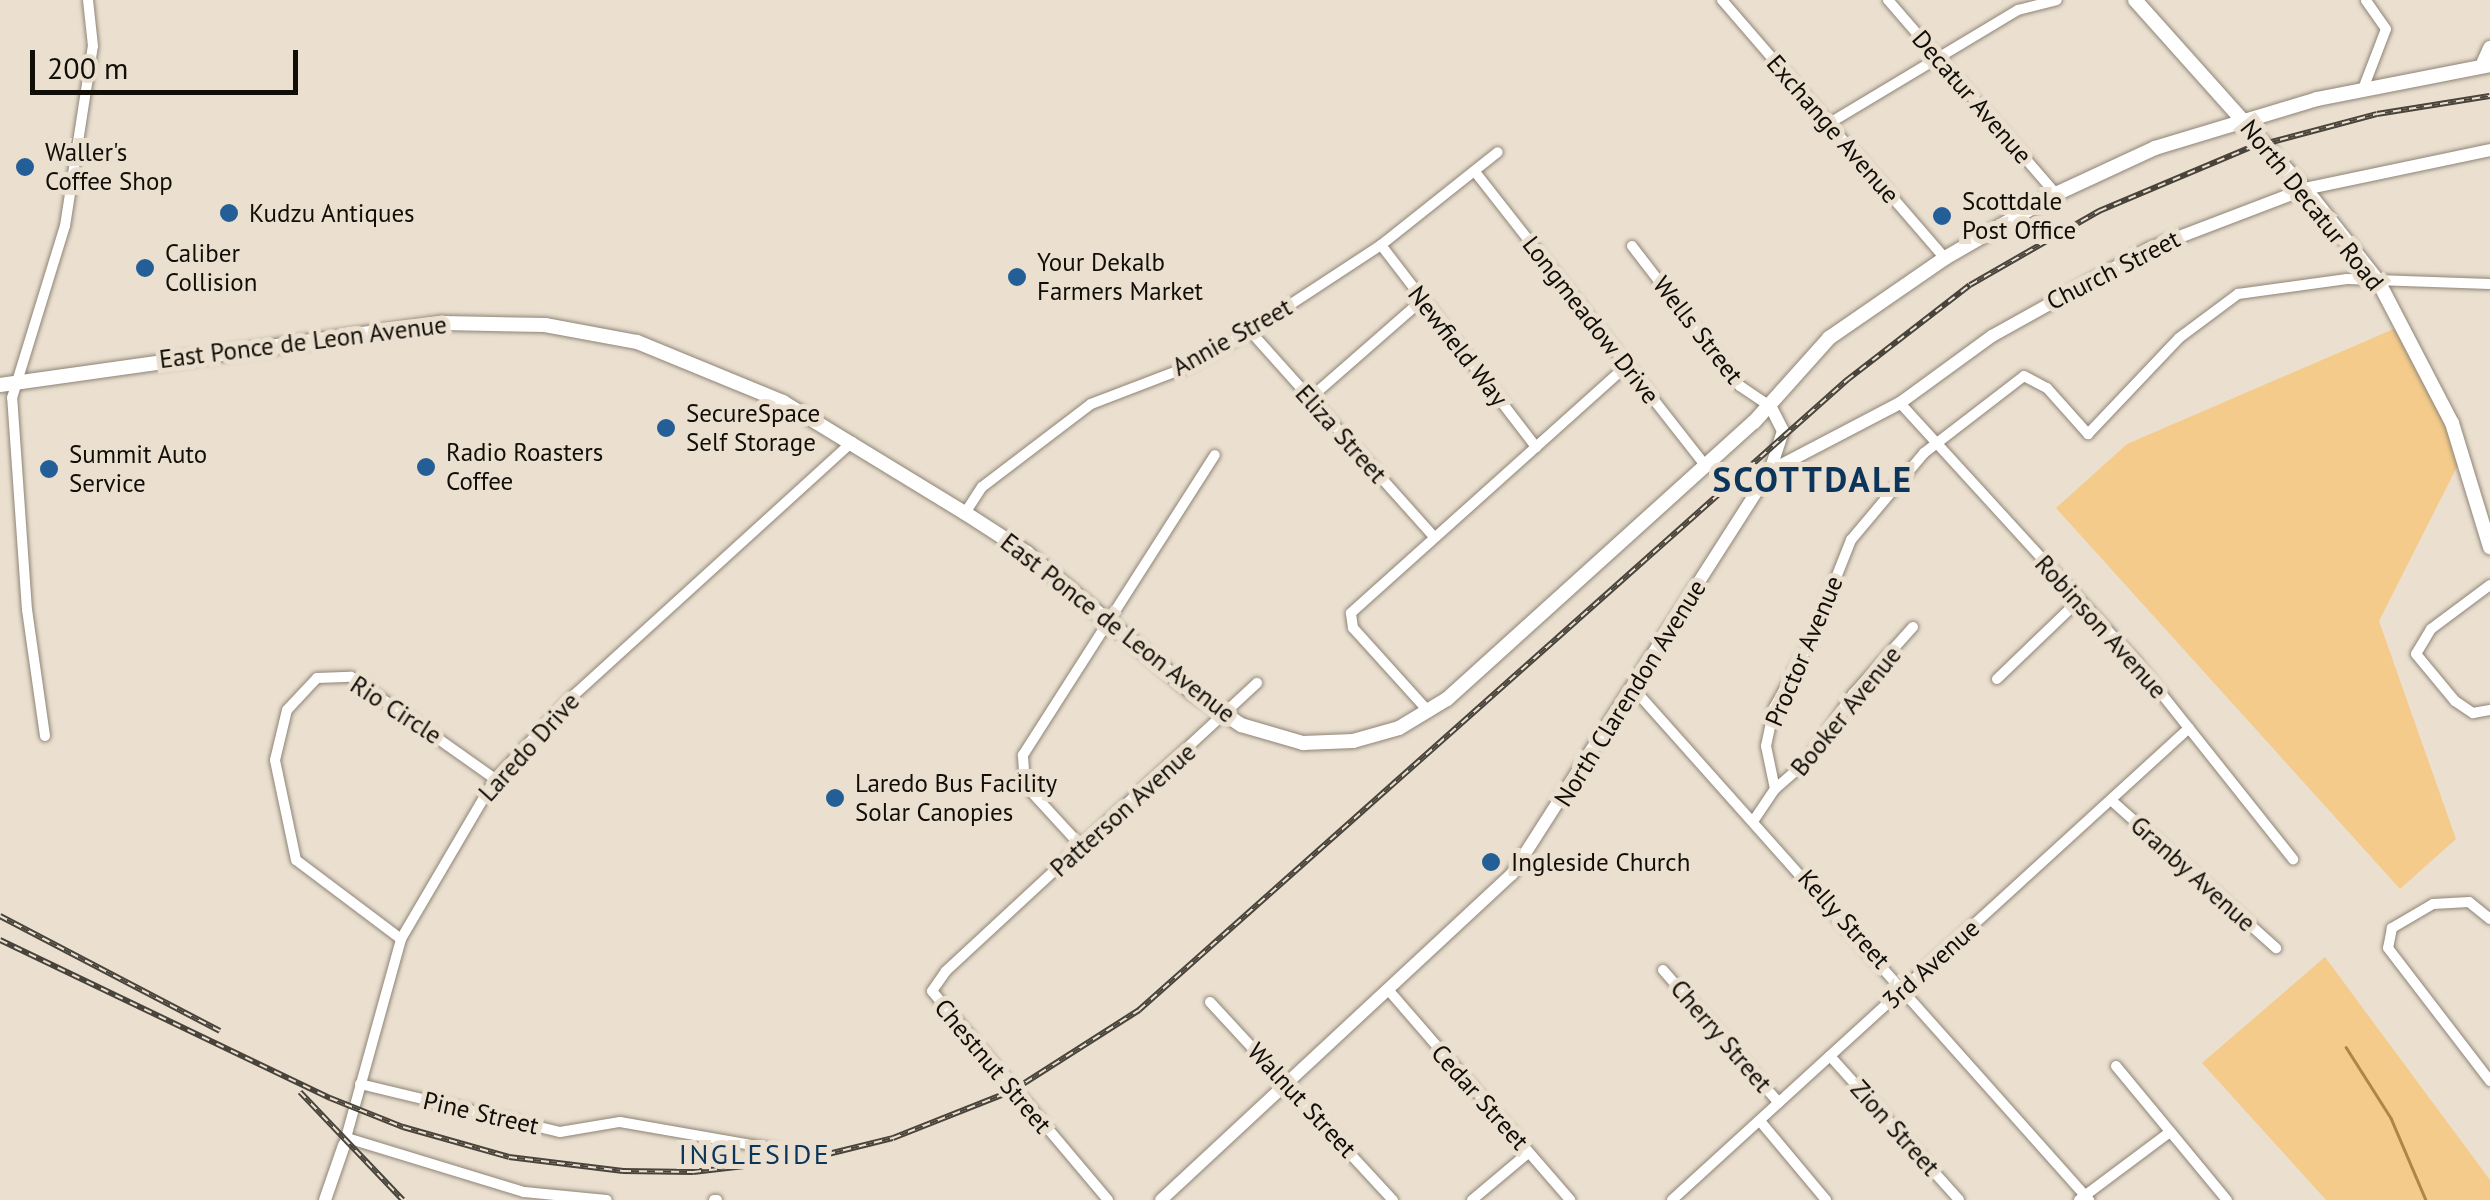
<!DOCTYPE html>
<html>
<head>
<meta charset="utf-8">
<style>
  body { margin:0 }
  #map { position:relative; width:2490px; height:1200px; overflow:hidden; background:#ebe0d0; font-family:"PT Sans",sans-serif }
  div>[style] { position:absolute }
  .green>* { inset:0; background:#f4cb8b }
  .stream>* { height:2.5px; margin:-1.25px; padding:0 1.25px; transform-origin:1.25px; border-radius:1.25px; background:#b08742 }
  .roads { filter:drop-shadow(0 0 2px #8e8476) drop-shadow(0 0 2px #8e8476) }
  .minor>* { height:10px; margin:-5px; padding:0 5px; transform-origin:5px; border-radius:5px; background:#fff }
  .tertiary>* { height:12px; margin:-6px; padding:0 6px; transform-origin:6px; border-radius:6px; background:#fff }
  .secondary>* { height:14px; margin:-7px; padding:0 7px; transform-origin:7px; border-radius:7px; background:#fff }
  .rail>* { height:6px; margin-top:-3px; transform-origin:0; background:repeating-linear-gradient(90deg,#ebe0d0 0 8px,#49443b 0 16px); box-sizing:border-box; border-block:2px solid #49443b }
  .dots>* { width:28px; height:28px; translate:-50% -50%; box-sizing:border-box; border:5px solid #ebe0d0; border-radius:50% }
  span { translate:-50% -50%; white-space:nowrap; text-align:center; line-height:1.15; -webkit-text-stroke:10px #ebe0d0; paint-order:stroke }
  .street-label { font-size:25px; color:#110e08 }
  .poi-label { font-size:25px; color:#110e08 }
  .left { translate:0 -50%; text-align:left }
  .neighbourhood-label { font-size:28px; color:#0b355a; letter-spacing:2.5px }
  .district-label { font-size:35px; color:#0b355a; font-weight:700; letter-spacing:2.5px }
  .scale { position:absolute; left:30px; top:50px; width:268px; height:45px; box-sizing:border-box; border:5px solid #110e08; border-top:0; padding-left:12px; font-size:30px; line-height:35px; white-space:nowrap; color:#110e08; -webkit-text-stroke:8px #ebe0d0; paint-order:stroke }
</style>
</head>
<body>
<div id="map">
  <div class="green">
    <i style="clip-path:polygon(2403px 325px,2461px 459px,2379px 621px,2456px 839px,2400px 889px,2056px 508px,2127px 444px)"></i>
    <i style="clip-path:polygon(2325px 957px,2490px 1180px,2490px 1200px,2326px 1200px,2202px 1063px)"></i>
  </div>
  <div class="stream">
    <i style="left:2346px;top:1047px;width:84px;rotate:57.6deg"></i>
    <i style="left:2391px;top:1118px;width:89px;rotate:66.9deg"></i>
  </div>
  <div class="roads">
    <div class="minor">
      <i style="left:1722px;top:0;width:341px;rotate:49.2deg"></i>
      <i style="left:1888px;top:0;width:257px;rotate:49.1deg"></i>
      <i style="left:2363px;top:89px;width:64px;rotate:-69deg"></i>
      <i style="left:2386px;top:29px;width:35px;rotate:-125deg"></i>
      <i style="left:1828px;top:124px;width:222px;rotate:-31deg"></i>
      <i style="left:2018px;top:10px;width:40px;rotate:-14.4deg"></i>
      <i style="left:1476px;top:173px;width:372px;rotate:51.9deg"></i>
      <i style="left:1381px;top:245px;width:255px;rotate:52.5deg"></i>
      <i style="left:1632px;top:246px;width:177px;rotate:52.4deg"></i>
      <i style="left:1740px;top:386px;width:36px;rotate:34deg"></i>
      <i style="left:1250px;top:331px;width:276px;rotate:48.2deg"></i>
      <i style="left:1309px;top:399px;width:150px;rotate:-41.2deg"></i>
      <i style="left:1900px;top:403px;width:352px;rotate:47.6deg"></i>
      <i style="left:2137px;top:663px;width:251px;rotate:51.5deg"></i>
      <i style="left:965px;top:513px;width:31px;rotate:-57deg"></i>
      <i style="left:982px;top:487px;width:137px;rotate:-37.3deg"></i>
      <i style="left:1091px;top:404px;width:101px;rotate:-21deg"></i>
      <i style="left:1185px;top:368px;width:75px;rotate:-29.6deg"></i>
      <i style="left:1250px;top:331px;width:157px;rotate:-33.3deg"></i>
      <i style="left:1381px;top:245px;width:149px;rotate:-38.5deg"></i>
      <i style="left:2490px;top:585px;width:74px;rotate:143.3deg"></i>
      <i style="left:2431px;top:629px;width:29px;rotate:121deg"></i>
      <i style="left:2416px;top:654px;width:61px;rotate:50.3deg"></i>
      <i style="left:2455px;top:701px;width:22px;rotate:34deg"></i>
      <i style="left:2473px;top:713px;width:17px;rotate:-10deg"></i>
      <i style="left:1997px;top:679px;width:111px;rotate:-43.9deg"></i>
      <i style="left:1633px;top:688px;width:686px;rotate:48.31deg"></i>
      <i style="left:1429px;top:712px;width:113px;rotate:-132.1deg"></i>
      <i style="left:1353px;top:628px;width:15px;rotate:-98deg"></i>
      <i style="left:1351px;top:613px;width:370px;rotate:-41.9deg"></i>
      <i style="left:45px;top:736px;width:127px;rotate:-98.1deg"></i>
      <i style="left:27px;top:610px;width:213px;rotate:-94deg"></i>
      <i style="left:12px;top:398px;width:180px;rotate:-72.9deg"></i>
      <i style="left:65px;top:226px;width:182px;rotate:-81.2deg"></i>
      <i style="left:93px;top:46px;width:46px;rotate:-96.2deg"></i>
      <i style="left:1775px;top:789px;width:44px;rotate:-41.3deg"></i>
      <i style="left:1808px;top:760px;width:80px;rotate:-55.7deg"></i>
      <i style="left:1853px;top:694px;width:90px;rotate:-48.2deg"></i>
      <i style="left:2111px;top:800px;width:222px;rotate:41.9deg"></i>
      <i style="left:1754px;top:820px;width:37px;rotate:-56deg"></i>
      <i style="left:1775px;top:789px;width:44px;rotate:-101.8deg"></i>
      <i style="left:1766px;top:746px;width:39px;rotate:-78deg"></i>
      <i style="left:1774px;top:708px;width:77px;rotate:-61.1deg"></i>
      <i style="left:1811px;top:641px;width:109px;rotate:-68.4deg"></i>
      <i style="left:1851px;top:540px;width:114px;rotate:-50deg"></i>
      <i style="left:1924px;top:453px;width:126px;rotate:-37.6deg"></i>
      <i style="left:2024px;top:376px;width:26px;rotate:28deg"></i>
      <i style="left:2047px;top:388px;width:62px;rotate:48.3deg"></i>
      <i style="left:2088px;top:434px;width:132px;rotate:-46.5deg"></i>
      <i style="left:2179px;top:338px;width:74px;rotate:-36.7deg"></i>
      <i style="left:2238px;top:294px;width:110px;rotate:-7.8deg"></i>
      <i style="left:2347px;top:279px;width:143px;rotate:2deg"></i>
      <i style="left:1082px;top:847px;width:84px;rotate:-132.6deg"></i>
      <i style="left:1025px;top:785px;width:30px;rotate:-94deg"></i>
      <i style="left:1023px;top:755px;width:356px;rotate:-57.4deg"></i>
      <i style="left:2490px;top:919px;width:27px;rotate:-141deg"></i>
      <i style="left:2469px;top:902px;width:36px;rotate:177deg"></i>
      <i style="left:2433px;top:904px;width:48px;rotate:149.7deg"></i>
      <i style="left:2392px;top:928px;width:20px;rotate:101deg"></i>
      <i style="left:2388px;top:948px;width:168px;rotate:52.5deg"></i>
      <i style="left:401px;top:939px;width:131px;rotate:-143deg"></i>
      <i style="left:296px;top:860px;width:102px;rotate:-101.9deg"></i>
      <i style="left:275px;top:760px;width:51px;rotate:-76.5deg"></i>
      <i style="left:287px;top:710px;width:44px;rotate:-46.8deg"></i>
      <i style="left:317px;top:678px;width:34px;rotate:-2deg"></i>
      <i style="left:351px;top:677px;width:176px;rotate:35.3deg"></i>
      <i style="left:1663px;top:970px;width:176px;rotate:48.9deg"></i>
      <i style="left:1391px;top:993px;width:274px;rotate:49.1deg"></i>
      <i style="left:1210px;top:1002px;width:270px;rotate:47.3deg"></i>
      <i style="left:1830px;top:1056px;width:193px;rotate:48.1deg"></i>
      <i style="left:2116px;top:1066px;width:174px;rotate:50.4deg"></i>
      <i style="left:360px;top:1084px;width:206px;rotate:13.5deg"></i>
      <i style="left:560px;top:1132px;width:61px;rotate:-9.5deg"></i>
      <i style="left:620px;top:1122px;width:162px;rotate:9.9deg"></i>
      <i style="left:1760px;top:1121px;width:103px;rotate:50.1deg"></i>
      <i style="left:347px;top:1138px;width:185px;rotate:17deg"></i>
      <i style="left:524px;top:1192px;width:83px;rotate:5.5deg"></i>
      <i style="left:344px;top:1145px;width:214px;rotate:-74.5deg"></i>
      <i style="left:401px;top:939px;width:186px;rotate:-59.6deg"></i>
      <i style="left:495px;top:779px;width:115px;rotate:-46.8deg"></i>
      <i style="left:574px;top:695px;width:376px;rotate:-42.3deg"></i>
      <i style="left:714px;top:1200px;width:3px"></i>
      <i style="left:1108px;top:1200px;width:273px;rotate:-130.1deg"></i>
      <i style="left:932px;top:991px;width:24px;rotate:-55deg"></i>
      <i style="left:946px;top:971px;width:424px;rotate:-42.8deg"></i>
      <i style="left:1472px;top:1200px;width:73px;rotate:-40deg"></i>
      <i style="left:1672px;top:1200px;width:700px;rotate:-42.39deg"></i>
      <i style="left:2079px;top:1200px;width:114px;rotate:-36.8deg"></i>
    </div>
    <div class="tertiary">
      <i style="left:1770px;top:471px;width:147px;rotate:-27.6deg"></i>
      <i style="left:1900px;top:403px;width:114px;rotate:-36.1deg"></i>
      <i style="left:1992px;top:336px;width:179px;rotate:-29.1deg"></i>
      <i style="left:2148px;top:249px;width:168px;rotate:-20.9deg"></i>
      <i style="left:2305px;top:189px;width:189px;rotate:-11.9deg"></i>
      <i style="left:325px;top:1200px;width:58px;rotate:-70.9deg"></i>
      <i style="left:1161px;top:1200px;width:479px;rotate:-42.9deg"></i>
      <i style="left:1512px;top:874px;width:479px;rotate:-57.4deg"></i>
      <i style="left:1770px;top:471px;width:42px;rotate:-72deg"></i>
      <i style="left:1783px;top:431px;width:28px;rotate:-117deg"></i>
    </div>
    <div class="secondary">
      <i style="left:2135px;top:0;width:268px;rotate:48.2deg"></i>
      <i style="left:2314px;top:200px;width:103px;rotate:51.7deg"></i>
      <i style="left:2378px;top:281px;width:160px;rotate:62.5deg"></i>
      <i style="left:2452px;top:423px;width:130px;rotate:73deg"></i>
      <i style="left:2482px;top:66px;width:20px;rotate:-66deg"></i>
      <i style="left:0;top:385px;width:447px;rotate:-8deg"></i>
      <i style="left:443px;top:323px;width:102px;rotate:1.1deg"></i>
      <i style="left:545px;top:325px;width:94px;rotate:10.5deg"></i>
      <i style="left:637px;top:342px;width:158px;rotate:22.3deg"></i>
      <i style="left:783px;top:402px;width:213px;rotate:31.4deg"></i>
      <i style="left:965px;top:513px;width:74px;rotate:32.8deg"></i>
      <i style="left:1027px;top:553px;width:217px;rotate:40.1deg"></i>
      <i style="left:1193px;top:693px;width:58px;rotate:33.7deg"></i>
      <i style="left:1241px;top:725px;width:65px;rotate:16.2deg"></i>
      <i style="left:1303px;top:743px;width:50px;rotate:-2.3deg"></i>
      <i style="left:1353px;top:741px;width:48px;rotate:-15.8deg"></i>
      <i style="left:1399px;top:728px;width:56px;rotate:-31.1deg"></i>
      <i style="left:1447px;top:699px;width:413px;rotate:-42.1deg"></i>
      <i style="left:1754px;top:422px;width:113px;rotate:-48.2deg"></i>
      <i style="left:1829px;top:338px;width:141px;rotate:-34.6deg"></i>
      <i style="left:1945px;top:258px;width:128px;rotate:-30deg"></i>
      <i style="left:2056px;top:194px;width:109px;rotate:-24.9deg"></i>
      <i style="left:2155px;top:148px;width:169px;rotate:-16.8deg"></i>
      <i style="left:2317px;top:99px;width:176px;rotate:-11.1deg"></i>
    </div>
  </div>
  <div class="rail">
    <i style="left:0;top:916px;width:248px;rotate:27.6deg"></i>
    <i style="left:0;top:940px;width:366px;rotate:25.6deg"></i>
    <i style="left:330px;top:1098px;width:79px;rotate:21.7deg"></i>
    <i style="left:403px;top:1127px;width:110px;rotate:15.8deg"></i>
    <i style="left:509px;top:1157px;width:115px;rotate:7deg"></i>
    <i style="left:623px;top:1171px;width:70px;rotate:0.8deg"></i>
    <i style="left:693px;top:1172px;width:120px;rotate:-6.7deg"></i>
    <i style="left:812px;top:1158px;width:83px;rotate:-13.9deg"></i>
    <i style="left:893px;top:1138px;width:128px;rotate:-21.6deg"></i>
    <i style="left:1012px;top:1091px;width:151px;rotate:-32.5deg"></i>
    <i style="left:1139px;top:1010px;width:948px;rotate:-41.66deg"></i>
    <i style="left:1847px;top:380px;width:155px;rotate:-37.7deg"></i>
    <i style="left:1970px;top:285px;width:149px;rotate:-29.8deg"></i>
    <i style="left:2099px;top:211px;width:163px;rotate:-22.8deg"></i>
    <i style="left:2249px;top:148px;width:132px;rotate:-14.9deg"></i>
    <i style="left:2377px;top:114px;width:114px;rotate:-9.1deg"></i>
    <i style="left:300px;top:1092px;width:149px;rotate:46.4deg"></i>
  </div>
  <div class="dots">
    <i style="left:25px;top:167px;background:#235f96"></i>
    <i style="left:229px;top:213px;background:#235f96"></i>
    <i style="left:1942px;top:216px;background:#235f96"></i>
    <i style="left:145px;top:268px;background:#235f96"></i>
    <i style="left:1017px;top:277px;background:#235f96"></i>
    <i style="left:666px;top:428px;background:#235f96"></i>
    <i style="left:426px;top:467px;background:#235f96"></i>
    <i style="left:49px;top:469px;background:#235f96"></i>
    <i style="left:835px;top:798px;background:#235f96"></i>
    <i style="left:1491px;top:862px;background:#235f96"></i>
  </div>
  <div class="street-label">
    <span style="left:1972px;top:97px;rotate:49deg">Decatur Avenue</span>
    <span style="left:1833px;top:129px;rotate:49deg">Exchange Avenue</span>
    <span style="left:2312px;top:205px;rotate:51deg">North Decatur Road</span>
    <span style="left:2113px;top:270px;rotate:-27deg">Church Street</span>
    <span style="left:1591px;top:320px;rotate:52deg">Longmeadow Drive</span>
    <span style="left:1698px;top:330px;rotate:52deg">Wells Street</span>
    <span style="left:1232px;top:337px;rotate:-29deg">Annie Street</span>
    <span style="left:303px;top:342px;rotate:-7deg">East Ponce de Leon Avenue</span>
    <span style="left:1458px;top:346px;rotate:52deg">Newfield Way</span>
    <span style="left:1341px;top:434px;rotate:48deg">Eliza Street</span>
    <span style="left:2101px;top:627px;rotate:48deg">Robinson Avenue</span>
    <span style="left:1118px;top:628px;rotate:38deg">East Ponce de Leon Avenue</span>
    <span style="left:1804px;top:651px;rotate:-67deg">Proctor Avenue</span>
    <span style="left:1630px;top:693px;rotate:-58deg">North Clarendon Avenue</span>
    <span style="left:396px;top:710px;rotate:33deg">Rio Circle</span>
    <span style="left:1846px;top:711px;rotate:-51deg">Booker Avenue</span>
    <span style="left:529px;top:747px;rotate:-48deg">Laredo Drive</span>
    <span style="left:1123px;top:810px;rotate:-42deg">Patterson Avenue</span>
    <span style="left:2193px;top:874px;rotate:42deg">Granby Avenue</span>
    <span style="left:1844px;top:919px;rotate:48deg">Kelly Street</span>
    <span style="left:1931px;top:964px;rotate:-42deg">3rd Avenue</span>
    <span style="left:1721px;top:1036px;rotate:49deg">Cherry Street</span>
    <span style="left:993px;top:1066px;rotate:50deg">Chestnut Street</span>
    <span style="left:1480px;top:1097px;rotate:48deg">Cedar Street</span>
    <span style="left:1302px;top:1100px;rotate:47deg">Walnut Street</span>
    <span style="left:481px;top:1113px;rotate:13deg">Pine Street</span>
    <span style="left:1895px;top:1128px;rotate:48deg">Zion Street</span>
  </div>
  <div class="poi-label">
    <span class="left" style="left:45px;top:167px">Waller's<br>Coffee Shop</span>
    <span class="left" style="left:1962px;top:216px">Scottdale<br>Post Office</span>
    <span class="left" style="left:249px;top:213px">Kudzu Antiques</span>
    <span class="left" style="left:165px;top:268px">Caliber<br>Collision</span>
    <span class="left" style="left:1037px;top:277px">Your Dekalb<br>Farmers Market</span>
    <span class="left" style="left:686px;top:428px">SecureSpace<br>Self Storage</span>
    <span class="left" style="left:446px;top:467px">Radio Roasters<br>Coffee</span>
    <span class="left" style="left:69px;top:469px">Summit Auto<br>Service</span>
    <span class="left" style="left:855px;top:798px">Laredo Bus Facility<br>Solar Canopies</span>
    <span class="left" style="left:1511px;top:862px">Ingleside Church</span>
  </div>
  <div class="neighbourhood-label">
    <span style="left:755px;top:1154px">INGLESIDE</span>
  </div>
  <div class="district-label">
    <span style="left:1813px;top:479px">SCOTTDALE</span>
  </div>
  <div class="scale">200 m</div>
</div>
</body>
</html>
